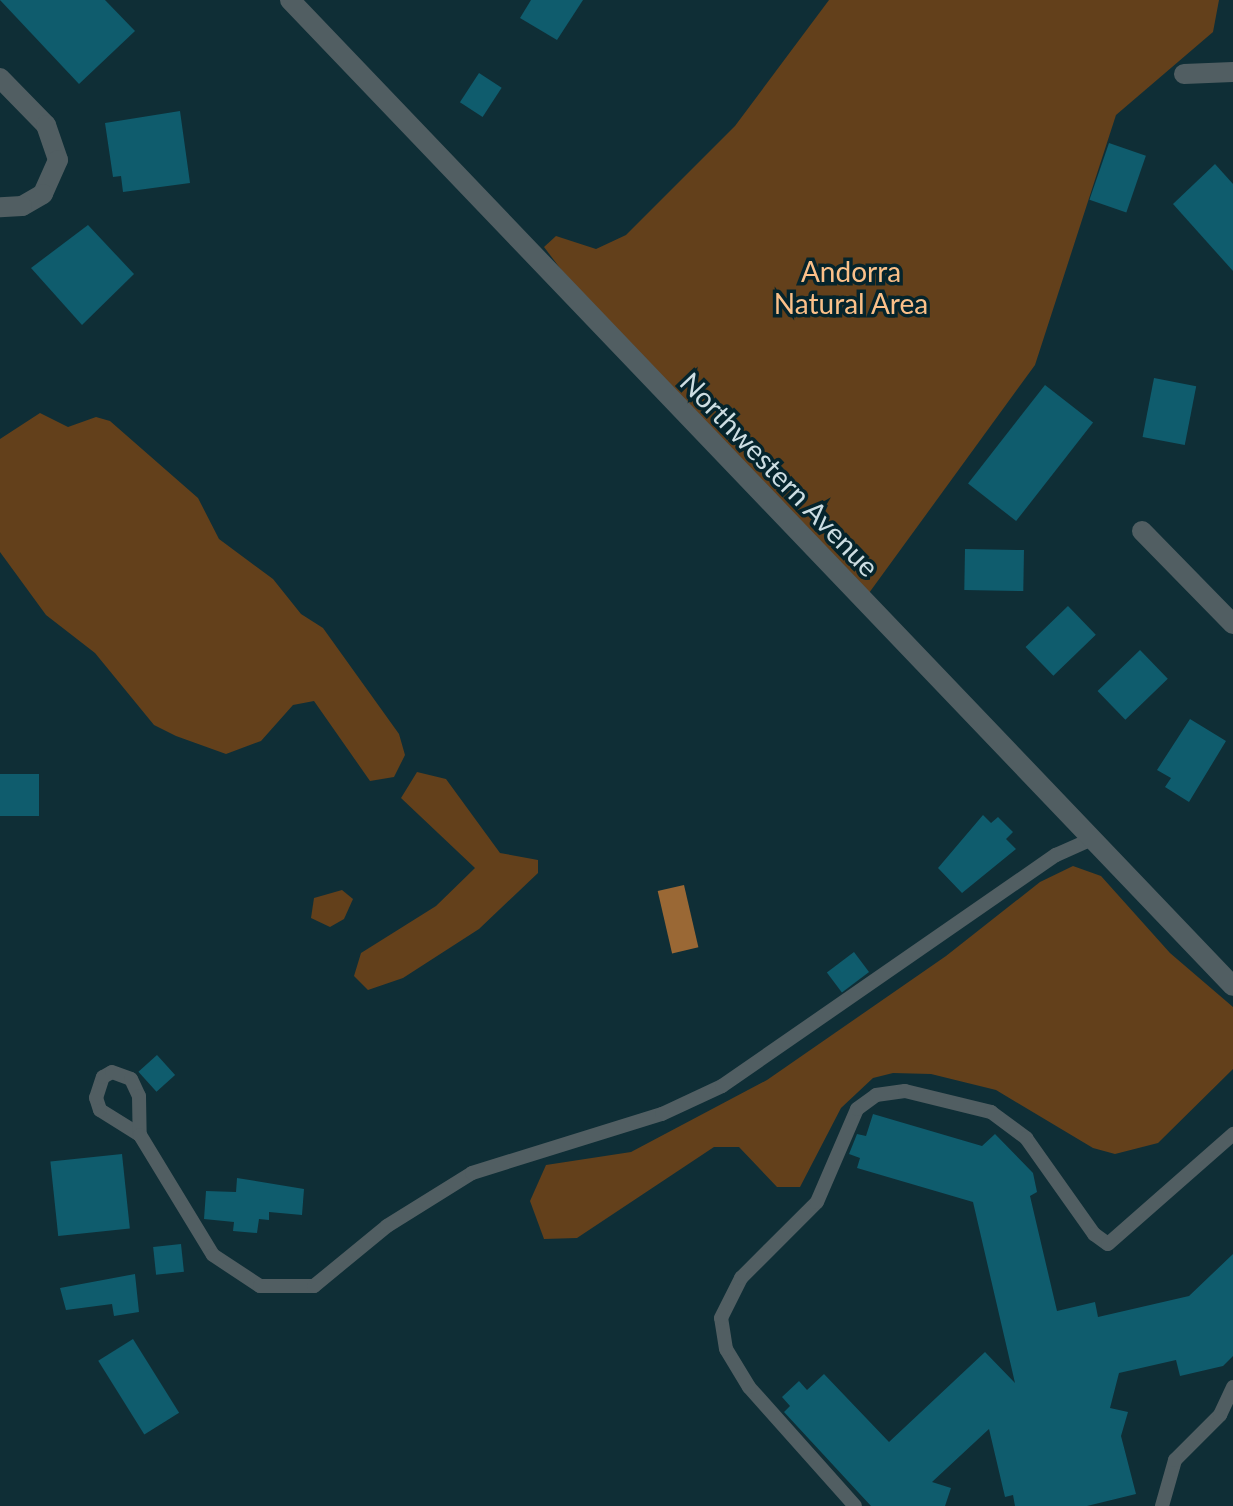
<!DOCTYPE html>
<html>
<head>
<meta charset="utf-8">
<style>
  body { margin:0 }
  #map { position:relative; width:1233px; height:1506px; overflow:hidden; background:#0f2e36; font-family:Lato,sans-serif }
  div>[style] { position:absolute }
  .green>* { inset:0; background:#63401b }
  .water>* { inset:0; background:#9a6835; transform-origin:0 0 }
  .building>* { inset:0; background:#0f5c6d; transform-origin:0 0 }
  .service>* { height:14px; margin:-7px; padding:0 7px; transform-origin:7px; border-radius:7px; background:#515e62 }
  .minor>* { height:20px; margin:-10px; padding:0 10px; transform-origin:10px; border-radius:10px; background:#515e62 }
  span { translate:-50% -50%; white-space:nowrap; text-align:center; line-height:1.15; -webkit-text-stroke:7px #05242c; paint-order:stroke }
  .park-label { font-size:28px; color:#fbc089 }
  .street-label { font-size:28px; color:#ccdde2 }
</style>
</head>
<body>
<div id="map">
  <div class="green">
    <i style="clip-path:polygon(829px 0,1219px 0,1213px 32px,1116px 115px,1035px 365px,869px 593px,572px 284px,544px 247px,556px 236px,596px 249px,626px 235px,735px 126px)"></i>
    <i style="clip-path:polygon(40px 413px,68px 427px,96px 417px,110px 421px,198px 498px,219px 539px,273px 579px,301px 614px,323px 628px,399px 734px,405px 755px,394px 777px,370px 781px,314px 701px,293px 705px,261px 741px,226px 754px,176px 736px,154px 725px,95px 653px,46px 615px,0 552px,0 439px)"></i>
    <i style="clip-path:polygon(417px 772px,446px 779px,500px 853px,538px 860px,538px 873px,479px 929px,403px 978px,368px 990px,354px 976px,361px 953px,436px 906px,475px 868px,401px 798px)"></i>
    <i style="clip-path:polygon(1073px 866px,1101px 876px,1170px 953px,1233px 1007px,1233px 1069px,1158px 1143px,1115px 1154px,1093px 1148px,996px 1090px,931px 1074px,893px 1073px,873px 1078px,841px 1108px,800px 1187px,777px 1187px,739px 1147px,714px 1147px,577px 1238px,544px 1239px,530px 1201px,546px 1165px,631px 1152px,767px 1080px,946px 956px,1040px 882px)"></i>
    <i style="clip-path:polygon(342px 890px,353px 899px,344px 919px,330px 927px,311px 918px,314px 898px)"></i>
  </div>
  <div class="water">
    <i style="left:684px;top:885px;width:64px;height:27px;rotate:77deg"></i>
  </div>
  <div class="building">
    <i style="clip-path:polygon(0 0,105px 0,135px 31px,79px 84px)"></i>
    <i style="clip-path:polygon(531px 0,583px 0,557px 40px,520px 18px)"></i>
    <i style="left:479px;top:73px;width:27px;height:35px;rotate:33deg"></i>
    <i style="clip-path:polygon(180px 111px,190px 183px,123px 192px,121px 176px,113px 177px,105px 123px)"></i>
    <i style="left:1109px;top:143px;width:39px;height:60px;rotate:19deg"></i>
    <i style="clip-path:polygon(1215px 164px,1233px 184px,1233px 271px,1173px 204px)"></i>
    <i style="clip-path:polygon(88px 225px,134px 274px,82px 325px,31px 268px)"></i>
    <i style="left:1154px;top:378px;width:43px;height:60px;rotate:11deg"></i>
    <i style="left:1045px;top:385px;width:61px;height:125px;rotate:38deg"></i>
    <i style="left:965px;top:549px;width:59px;height:41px;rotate:1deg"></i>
    <i style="left:1068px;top:606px;width:40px;height:59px;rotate:46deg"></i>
    <i style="left:1140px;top:650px;width:40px;height:59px;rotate:46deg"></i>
    <i style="clip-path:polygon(1190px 719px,1226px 741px,1189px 802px,1165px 787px,1171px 778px,1157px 770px)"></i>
    <i style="left:0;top:774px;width:39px;height:42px"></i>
    <i style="clip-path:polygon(983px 815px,991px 823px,998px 817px,1013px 832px,1006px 839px,1016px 849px,962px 893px,938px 868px)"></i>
    <i style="left:854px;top:952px;width:25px;height:34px;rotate:53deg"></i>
    <i style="left:157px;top:1055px;width:27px;height:25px;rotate:48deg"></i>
    <i style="clip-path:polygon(873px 1114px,982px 1146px,995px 1134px,1033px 1173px,1037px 1192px,1030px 1196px,1057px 1311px,1095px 1302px,1098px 1317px,1189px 1296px,1233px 1254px,1233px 1356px,1223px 1366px,1180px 1376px,1176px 1360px,1119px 1373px,1110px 1408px,1128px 1412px,1121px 1436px,1136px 1494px,1087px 1506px,1015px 1506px,1013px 1495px,1005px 1497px,989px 1429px,932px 1482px,951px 1488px,945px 1506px,871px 1506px,784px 1412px,790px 1406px,782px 1397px,799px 1381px,807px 1390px,824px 1374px,889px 1442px,985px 1352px,1015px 1383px,973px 1202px,857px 1168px,860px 1158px,849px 1154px,857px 1134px,866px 1136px)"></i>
    <i style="left:122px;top:1154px;width:75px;height:72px;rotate:84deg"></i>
    <i style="clip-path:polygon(237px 1178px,304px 1189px,302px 1215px,269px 1212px,269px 1220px,259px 1219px,257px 1233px,233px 1231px,234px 1222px,204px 1219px,206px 1191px,236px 1192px)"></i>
    <i style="left:181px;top:1244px;width:28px;height:28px;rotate:84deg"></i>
    <i style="clip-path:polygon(135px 1274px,139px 1312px,114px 1316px,112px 1304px,66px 1310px,60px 1288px)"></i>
    <i style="left:133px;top:1339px;width:87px;height:41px;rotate:58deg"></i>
  </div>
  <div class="service">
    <i style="left:140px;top:1135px;width:47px;rotate:-148deg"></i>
    <i style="left:100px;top:1110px;width:13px;rotate:-108deg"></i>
    <i style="left:96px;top:1098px;width:22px;rotate:-72deg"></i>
    <i style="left:103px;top:1077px;width:10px;rotate:-29deg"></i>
    <i style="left:112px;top:1072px;width:20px;rotate:20deg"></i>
    <i style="left:131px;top:1079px;width:19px;rotate:65deg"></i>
    <i style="left:139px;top:1096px;width:39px;rotate:89deg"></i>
    <i style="left:140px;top:1135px;width:140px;rotate:58.7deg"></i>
    <i style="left:213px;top:1255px;width:56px;rotate:33.4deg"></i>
    <i style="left:260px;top:1286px;width:54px"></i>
    <i style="left:314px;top:1286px;width:94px;rotate:-39.4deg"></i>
    <i style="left:387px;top:1226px;width:100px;rotate:-31.9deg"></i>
    <i style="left:472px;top:1173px;width:199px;rotate:-17.3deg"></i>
    <i style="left:662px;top:1114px;width:66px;rotate:-25deg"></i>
    <i style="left:722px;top:1086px;width:406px;rotate:-34.7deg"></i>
    <i style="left:1056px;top:855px;width:39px;rotate:-24deg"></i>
    <i style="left:855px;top:1506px;width:159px;rotate:-131.7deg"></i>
    <i style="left:749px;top:1387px;width:44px;rotate:-121.2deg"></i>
    <i style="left:726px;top:1349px;width:31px;rotate:-99deg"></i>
    <i style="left:721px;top:1318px;width:45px;rotate:-63.4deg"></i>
    <i style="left:741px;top:1278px;width:107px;rotate:-45deg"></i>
    <i style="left:817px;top:1202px;width:101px;rotate:-66.7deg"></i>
    <i style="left:857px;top:1109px;width:24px;rotate:-36deg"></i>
    <i style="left:876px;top:1095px;width:29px;rotate:-8deg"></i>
    <i style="left:905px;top:1091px;width:89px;rotate:13.7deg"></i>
    <i style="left:991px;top:1112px;width:44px;rotate:36.6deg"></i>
    <i style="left:1026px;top:1138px;width:118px;rotate:54.7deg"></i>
    <i style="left:1094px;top:1234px;width:17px;rotate:36deg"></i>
    <i style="left:1108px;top:1244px;width:167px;rotate:-41.3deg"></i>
    <i style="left:1162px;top:1506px;width:48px;rotate:-74.2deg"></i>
    <i style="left:1175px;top:1460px;width:64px;rotate:-45deg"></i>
    <i style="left:1220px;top:1415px;width:31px;rotate:-65deg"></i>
  </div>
  <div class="minor">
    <i style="left:290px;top:0;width:1364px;rotate:46.28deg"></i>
    <i style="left:1184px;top:74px;width:49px;rotate:-2.3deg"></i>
    <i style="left:0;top:78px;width:66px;rotate:45.6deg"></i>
    <i style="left:46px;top:125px;width:37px;rotate:71deg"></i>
    <i style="left:58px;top:160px;width:37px;rotate:114deg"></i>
    <i style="left:43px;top:194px;width:24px;rotate:150deg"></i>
    <i style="left:22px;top:206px;width:22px;rotate:177deg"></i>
    <i style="left:1142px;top:531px;width:130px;rotate:45.6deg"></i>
  </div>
  <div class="park-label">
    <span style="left:851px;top:287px">Andorra<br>Natural Area</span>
  </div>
  <div class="street-label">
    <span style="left:780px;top:474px;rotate:46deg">Northwestern Avenue</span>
  </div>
</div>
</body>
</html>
